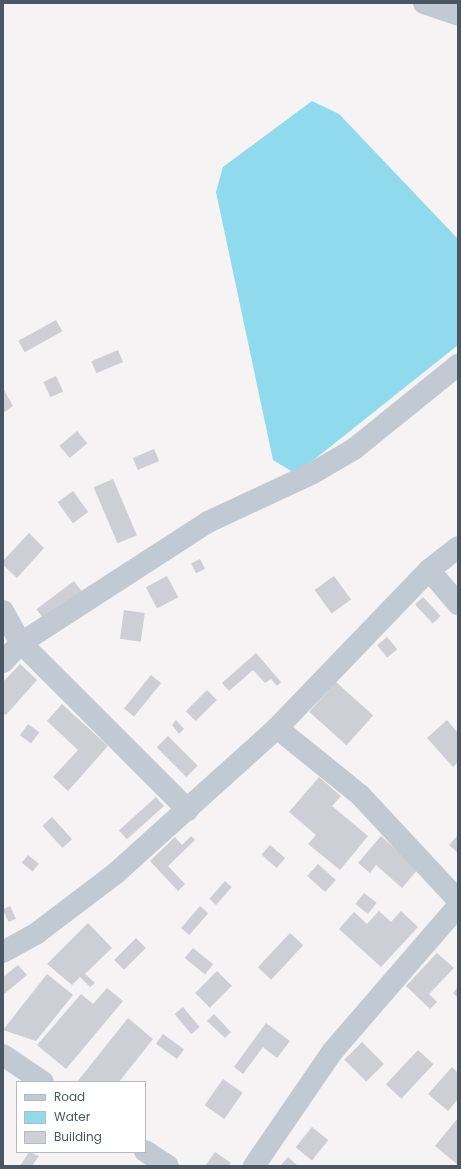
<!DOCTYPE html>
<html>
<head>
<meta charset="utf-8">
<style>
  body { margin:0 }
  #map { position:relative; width:461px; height:1169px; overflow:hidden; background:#f5f3f3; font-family:Poppins,sans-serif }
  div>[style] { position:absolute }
  .water>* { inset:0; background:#90daee }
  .building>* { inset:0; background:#cdcfd5; transform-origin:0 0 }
  .minor>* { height:22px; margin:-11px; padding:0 11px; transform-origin:11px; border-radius:11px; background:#c1cad2 }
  span { translate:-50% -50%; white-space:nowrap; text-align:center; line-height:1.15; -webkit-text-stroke:3.5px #fff; paint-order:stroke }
  .frame { position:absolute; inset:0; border:4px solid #4a5661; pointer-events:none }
  .legend { position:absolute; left:16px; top:1081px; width:130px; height:72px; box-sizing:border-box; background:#fff; border:1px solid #b7bbc0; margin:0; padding:5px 7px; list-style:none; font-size:12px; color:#4a5661 }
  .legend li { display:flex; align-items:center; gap:8px; height:20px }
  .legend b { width:20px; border:1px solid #b7bbc0 }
</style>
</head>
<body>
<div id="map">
  <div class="water">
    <i style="clip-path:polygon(312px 101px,339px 114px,458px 239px,458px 345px,296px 474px,273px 460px,216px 192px,223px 167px)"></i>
  </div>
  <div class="building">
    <i style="left:56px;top:320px;width:13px;height:43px;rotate:61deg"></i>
    <i style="left:118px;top:350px;width:13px;height:29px;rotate:67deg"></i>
    <i style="left:56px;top:376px;width:17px;height:14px;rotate:65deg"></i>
    <i style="clip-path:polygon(3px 388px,13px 406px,3px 413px)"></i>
    <i style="left:77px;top:431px;width:16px;height:23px;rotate:50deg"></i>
    <i style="left:154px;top:449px;width:13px;height:23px;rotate:67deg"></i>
    <i style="left:113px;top:479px;width:61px;height:21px;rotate:67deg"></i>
    <i style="left:73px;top:491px;width:26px;height:19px;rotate:54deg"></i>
    <i style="clip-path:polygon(29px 533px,44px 548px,17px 578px,3px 565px,3px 561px)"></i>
    <i style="left:200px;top:559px;width:11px;height:10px;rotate:63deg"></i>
    <i style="left:167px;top:576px;width:24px;height:24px;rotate:62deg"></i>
    <i style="left:334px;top:576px;width:29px;height:24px;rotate:54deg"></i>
    <i style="left:74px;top:581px;width:15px;height:47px;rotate:53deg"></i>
    <i style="left:423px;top:597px;width:26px;height:11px;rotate:47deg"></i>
    <i style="left:124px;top:610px;width:21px;height:29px;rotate:8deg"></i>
    <i style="left:387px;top:637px;width:16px;height:13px;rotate:50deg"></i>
    <i style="clip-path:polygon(256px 653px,281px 682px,277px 686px,271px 679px,265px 683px,253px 670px,229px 691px,222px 683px)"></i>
    <i style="clip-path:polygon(20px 664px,37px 680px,6px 715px,3px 713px,3px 682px)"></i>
    <i style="left:151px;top:675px;width:13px;height:43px;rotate:39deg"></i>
    <i style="left:336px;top:682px;width:50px;height:40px;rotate:42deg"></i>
    <i style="left:207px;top:690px;width:14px;height:30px;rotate:45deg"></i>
    <i style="clip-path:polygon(62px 704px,108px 746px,68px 791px,53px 777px,78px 750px,47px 721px)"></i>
    <i style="clip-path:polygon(176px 720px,184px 729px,179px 734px,172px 725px)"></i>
    <i style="clip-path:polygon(447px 720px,458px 733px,458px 762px,453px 767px,427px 738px)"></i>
    <i style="left:28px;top:724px;width:14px;height:14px;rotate:36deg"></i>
    <i style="left:168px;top:736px;width:42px;height:16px;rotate:45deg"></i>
    <i style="clip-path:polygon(319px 777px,341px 796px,332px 806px,368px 836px,340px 870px,308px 844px,316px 835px,289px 812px)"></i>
    <i style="left:156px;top:797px;width:12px;height:50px;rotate:48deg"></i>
    <i style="left:52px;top:817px;width:30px;height:13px;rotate:48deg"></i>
    <i style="clip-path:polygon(458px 835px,458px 853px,449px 845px)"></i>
    <i style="clip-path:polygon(191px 836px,195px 840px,168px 866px,185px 884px,178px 891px,150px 861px,175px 837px,182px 845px)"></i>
    <i style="clip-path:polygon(381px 836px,418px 869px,402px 888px,376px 865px,370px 873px,358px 863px)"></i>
    <i style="left:270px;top:845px;width:20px;height:13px;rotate:41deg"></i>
    <i style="left:28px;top:855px;width:14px;height:10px;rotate:39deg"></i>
    <i style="left:318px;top:864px;width:24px;height:16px;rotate:42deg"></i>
    <i style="left:225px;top:881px;width:9px;height:24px;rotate:41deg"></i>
    <i style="left:364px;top:893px;width:16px;height:14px;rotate:38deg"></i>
    <i style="left:10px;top:906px;width:14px;height:8px;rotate:65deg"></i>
    <i style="left:200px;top:906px;width:11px;height:29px;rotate:41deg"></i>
    <i style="clip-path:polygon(379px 911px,391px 922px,401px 911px,418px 927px,381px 967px,339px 929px,354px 912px,367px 924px)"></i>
    <i style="clip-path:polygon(88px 923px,112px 948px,85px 974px,95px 983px,90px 987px,80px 977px,72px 985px,47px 964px)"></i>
    <i style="left:290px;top:933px;width:18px;height:47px;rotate:43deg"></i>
    <i style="left:136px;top:938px;width:14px;height:31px;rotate:45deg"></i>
    <i style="left:193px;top:948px;width:26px;height:13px;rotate:39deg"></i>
    <i style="clip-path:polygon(437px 953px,454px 968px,429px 994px,437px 1002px,430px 1009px,406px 986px)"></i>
    <i style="clip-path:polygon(18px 965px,27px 975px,3px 995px,3px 977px)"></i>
    <i style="left:217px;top:971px;width:21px;height:31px;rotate:45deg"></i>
    <i style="clip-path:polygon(47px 974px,73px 995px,36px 1041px,3px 1030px)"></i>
    <i style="clip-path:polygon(458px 987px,458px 998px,453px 993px)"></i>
    <i style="clip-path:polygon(107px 988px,123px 1001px,66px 1069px,37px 1045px,81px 994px,93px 1004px)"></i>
    <i style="left:183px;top:1007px;width:26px;height:11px;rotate:50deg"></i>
    <i style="clip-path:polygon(214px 1014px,231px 1032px,225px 1038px,207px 1021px)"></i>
    <i style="clip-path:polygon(128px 1018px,153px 1039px,119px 1082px,77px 1082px)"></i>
    <i style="clip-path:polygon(266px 1023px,290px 1041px,277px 1058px,263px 1047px,243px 1074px,234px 1067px)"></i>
    <i style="left:163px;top:1034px;width:26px;height:12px;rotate:36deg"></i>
    <i style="left:362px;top:1042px;width:31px;height:25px;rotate:45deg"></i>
    <i style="left:418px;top:1050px;width:21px;height:47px;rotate:43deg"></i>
    <i style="clip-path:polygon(452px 1067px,458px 1073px,458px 1099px,448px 1111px,428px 1094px)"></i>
    <i style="left:223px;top:1079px;width:24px;height:32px;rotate:35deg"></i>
    <i style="clip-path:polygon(458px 1118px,458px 1165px,435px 1146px)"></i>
    <i style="left:312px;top:1127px;width:21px;height:26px;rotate:39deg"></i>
    <i style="clip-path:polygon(29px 1152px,39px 1156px,32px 1166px,20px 1166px)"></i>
    <i style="clip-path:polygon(215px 1152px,231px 1163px,228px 1166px,205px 1166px)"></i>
    <i style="clip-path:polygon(288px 1157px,298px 1166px,280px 1166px)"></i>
  </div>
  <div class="minor">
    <i style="left:424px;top:3px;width:36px;rotate:19deg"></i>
    <i style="left:429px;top:570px;width:45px;rotate:49.5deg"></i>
    <i style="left:3px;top:611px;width:37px;rotate:61deg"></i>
    <i style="left:21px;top:643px;width:223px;rotate:-32.9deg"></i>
    <i style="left:208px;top:522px;width:116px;rotate:-25deg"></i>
    <i style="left:313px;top:473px;width:48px;rotate:-30.3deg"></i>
    <i style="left:354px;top:449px;width:134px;rotate:-38.9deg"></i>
    <i style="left:3px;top:662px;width:26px;rotate:-47deg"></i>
    <i style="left:21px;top:643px;width:236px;rotate:45deg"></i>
    <i style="left:277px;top:728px;width:219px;rotate:-46.1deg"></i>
    <i style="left:429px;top:570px;width:37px;rotate:-38deg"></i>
    <i style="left:3px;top:952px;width:39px;rotate:-29deg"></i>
    <i style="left:37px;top:933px;width:99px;rotate:-37.2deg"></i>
    <i style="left:116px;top:873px;width:217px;rotate:-42deg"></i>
    <i style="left:277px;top:728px;width:107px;rotate:38.9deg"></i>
    <i style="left:360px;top:795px;width:144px;rotate:47deg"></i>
    <i style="left:3px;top:1055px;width:48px;rotate:34deg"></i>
    <i style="left:145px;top:1151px;width:27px;rotate:33deg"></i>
    <i style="left:254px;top:1166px;width:138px;rotate:-55.6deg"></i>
    <i style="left:332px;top:1052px;width:193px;rotate:-49.2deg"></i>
  </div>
  <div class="frame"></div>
  <ul class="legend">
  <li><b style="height:5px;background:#c1cad2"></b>Road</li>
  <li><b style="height:11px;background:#90daee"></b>Water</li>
  <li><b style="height:11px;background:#cdcfd5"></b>Building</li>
  </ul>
</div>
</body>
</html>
